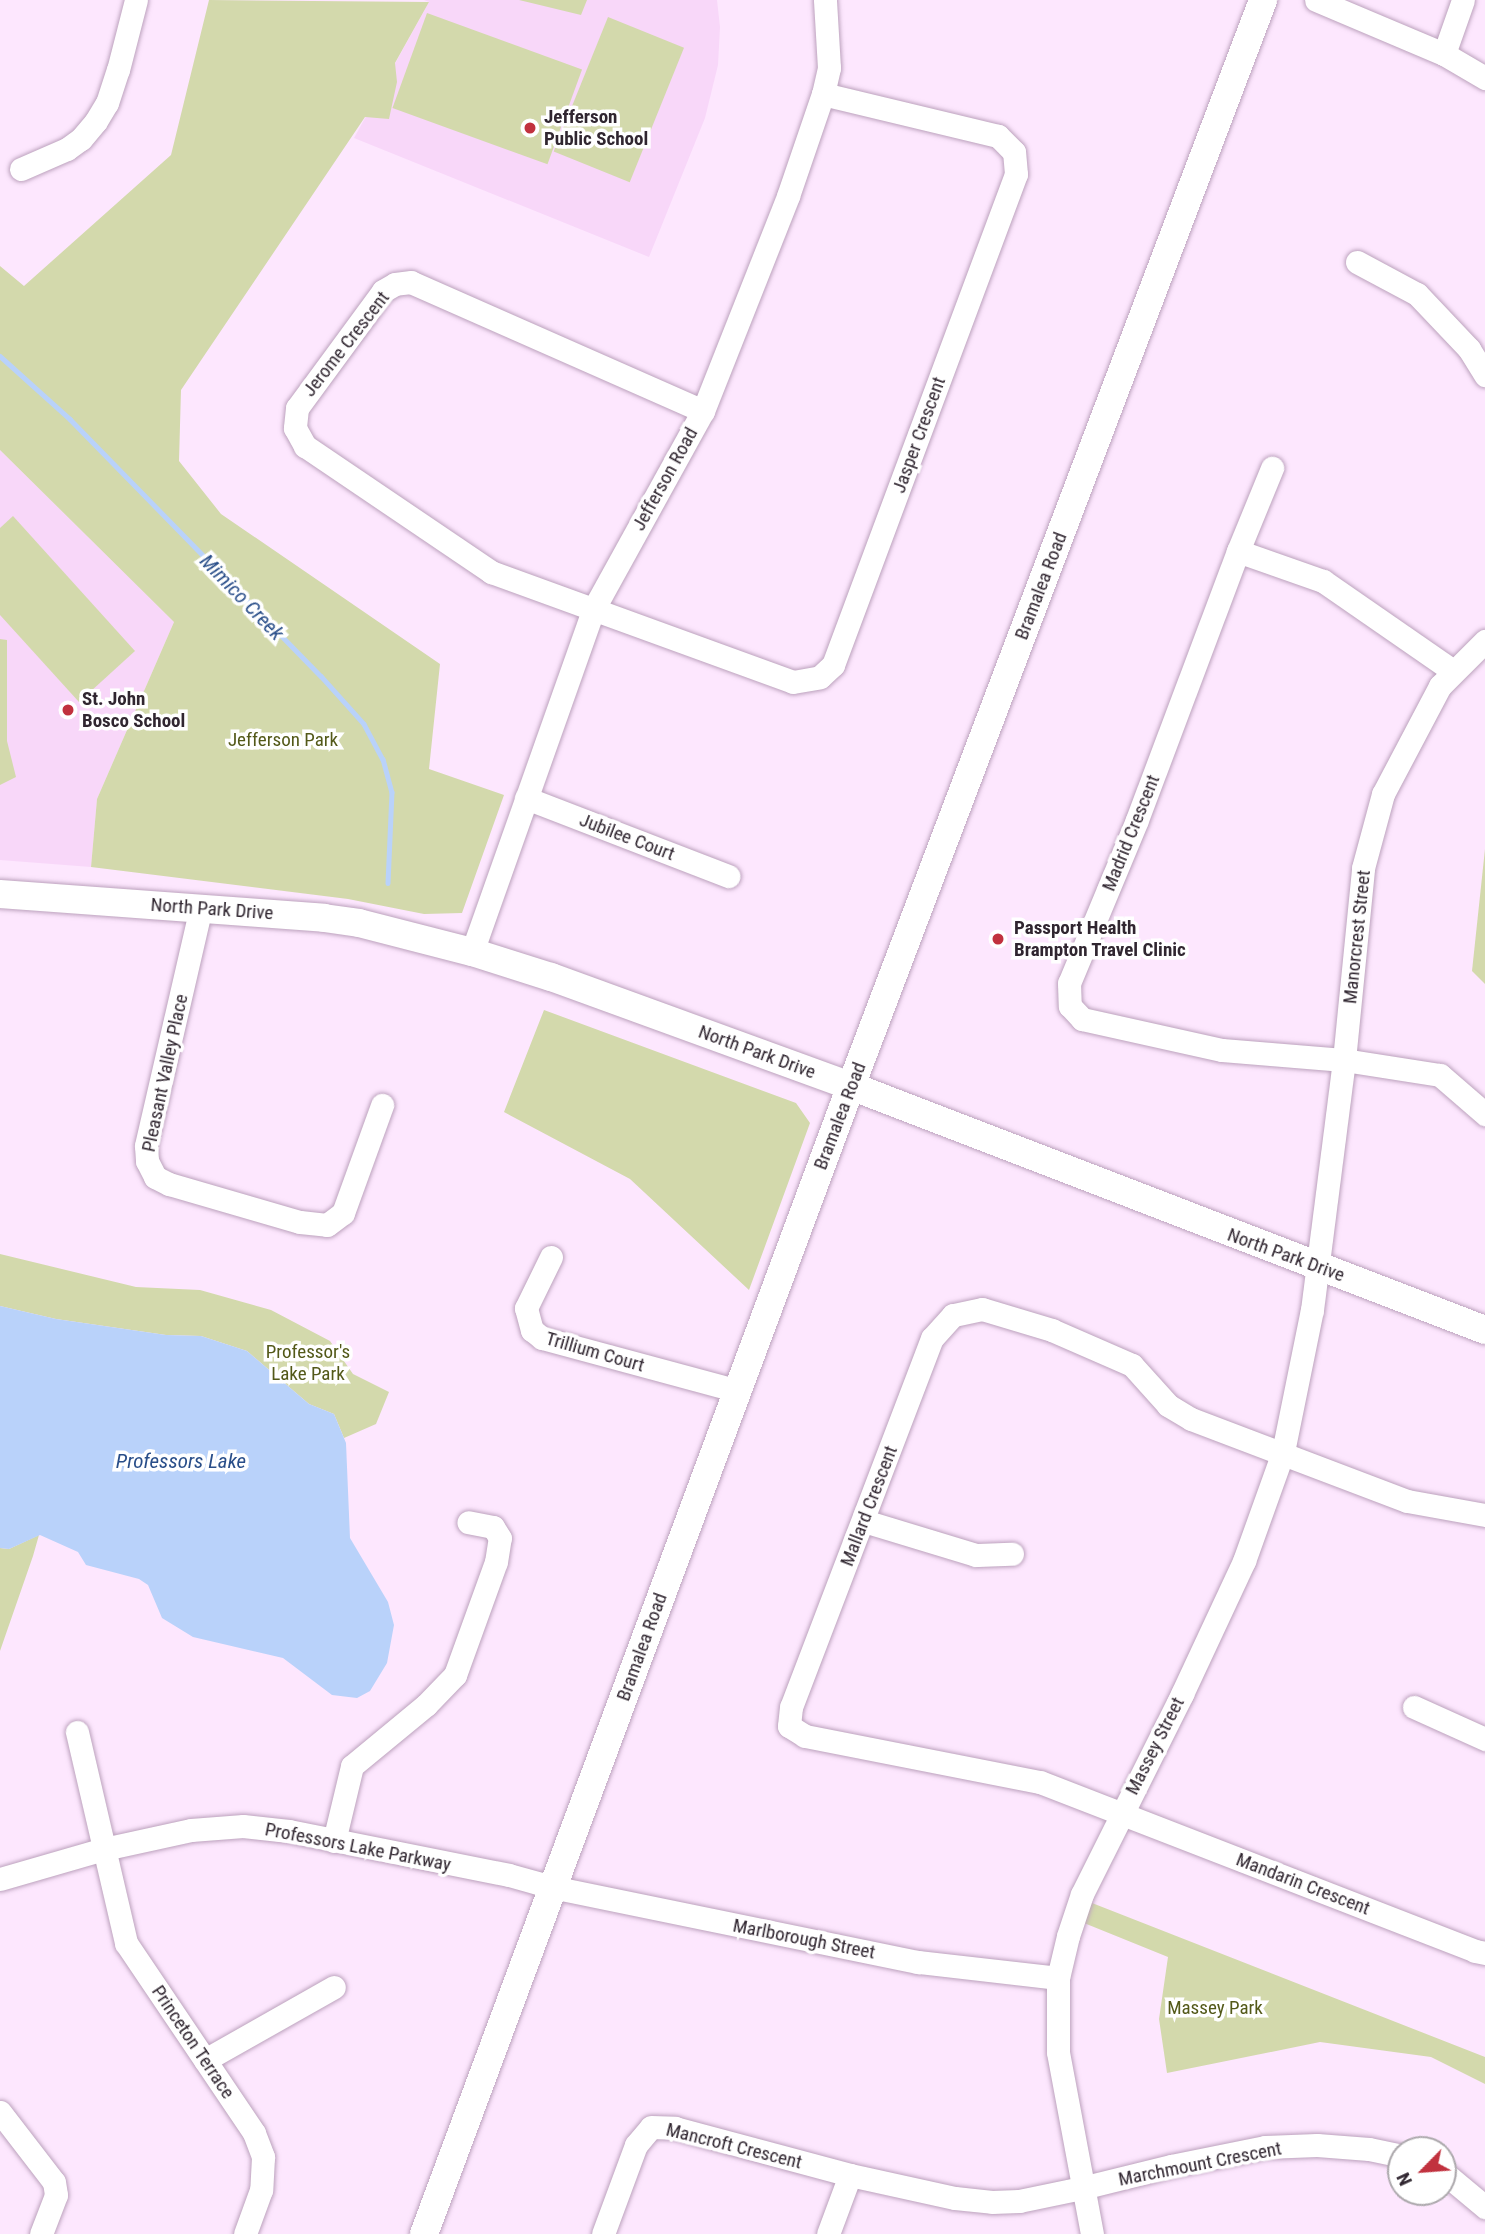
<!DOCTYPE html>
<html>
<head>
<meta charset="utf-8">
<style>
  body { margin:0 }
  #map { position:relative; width:1485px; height:2234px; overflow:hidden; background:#fde7fe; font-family:"Roboto Condensed",sans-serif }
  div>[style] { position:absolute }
  .built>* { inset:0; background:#f8d7f9 }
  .green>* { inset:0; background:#d3d9ac; transform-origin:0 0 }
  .water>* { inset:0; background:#b9d2fa }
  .stream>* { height:4.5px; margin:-2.25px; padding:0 2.25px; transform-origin:2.25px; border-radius:2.25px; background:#b9d2fa }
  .roads { filter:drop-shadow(0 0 2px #bca2bd) drop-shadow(0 0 2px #bca2bd) }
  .minor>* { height:23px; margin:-11.5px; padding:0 11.5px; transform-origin:11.5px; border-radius:11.5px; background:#fff }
  .major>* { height:28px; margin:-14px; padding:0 14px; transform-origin:14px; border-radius:14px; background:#fff }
  .dots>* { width:19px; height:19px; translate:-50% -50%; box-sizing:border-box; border:4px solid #fff; border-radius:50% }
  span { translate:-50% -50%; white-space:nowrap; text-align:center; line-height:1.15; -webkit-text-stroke:7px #fff; paint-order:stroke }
  .poi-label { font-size:19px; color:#302630; font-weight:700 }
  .left { translate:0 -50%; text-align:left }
  .street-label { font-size:19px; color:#302630 }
  .park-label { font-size:19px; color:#535919 }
  .water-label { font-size:21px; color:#294e89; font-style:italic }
  .north { position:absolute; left:1387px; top:2136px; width:70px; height:70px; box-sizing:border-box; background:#fff; border:2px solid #aca8ac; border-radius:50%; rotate:245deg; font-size:19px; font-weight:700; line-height:28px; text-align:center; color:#302630 }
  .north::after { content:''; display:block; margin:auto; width:24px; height:32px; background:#c1313e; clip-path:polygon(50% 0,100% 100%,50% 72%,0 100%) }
</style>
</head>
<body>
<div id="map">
  <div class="built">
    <i style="clip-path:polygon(424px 0,717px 0,720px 27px,718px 65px,705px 118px,649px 257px,354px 138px,429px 2px)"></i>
    <i style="clip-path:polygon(0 450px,174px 622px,97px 799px,91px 867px,0 860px)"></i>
  </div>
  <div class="green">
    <i style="clip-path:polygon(209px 0,429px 2px,395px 63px,397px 82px,389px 119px,365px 117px,181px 390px,179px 461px,221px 514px,440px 664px,429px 769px,504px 795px,462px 913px,424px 914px,348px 899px,91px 867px,97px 799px,174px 622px,0 450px,0 266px,24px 286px,171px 155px)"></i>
    <i style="clip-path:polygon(519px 0,587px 0,581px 15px)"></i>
    <i style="left:427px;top:13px;width:165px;height:101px;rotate:20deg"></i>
    <i style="left:608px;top:17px;width:82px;height:145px;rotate:22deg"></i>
    <i style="clip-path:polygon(13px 516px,135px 651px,79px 702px,0 615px,0 528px)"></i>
    <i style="clip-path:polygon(0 639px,7px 640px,7px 741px,16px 777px,0 785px)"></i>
    <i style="clip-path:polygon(1485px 849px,1485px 984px,1472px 971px)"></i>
    <i style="clip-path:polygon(544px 1010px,796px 1103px,810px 1123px,749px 1290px,630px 1179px,504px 1112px)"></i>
    <i style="clip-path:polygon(0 1254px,136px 1287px,200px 1290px,271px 1310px,330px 1341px,353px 1374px,389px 1392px,376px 1424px,344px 1438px,334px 1414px,309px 1404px,247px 1351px,201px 1336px,166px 1335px,56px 1319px,0 1306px)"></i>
    <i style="clip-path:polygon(39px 1535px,33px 1556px,0 1651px,0 1548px,9px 1549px)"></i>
    <i style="clip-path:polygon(1092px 1903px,1485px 2057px,1485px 2084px,1431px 2057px,1320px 2042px,1167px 2073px,1159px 2019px,1168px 1957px,1084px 1923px)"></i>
  </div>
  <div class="water">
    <i style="clip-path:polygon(0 1306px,56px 1319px,166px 1335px,201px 1336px,247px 1351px,309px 1404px,334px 1414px,346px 1443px,350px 1538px,388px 1602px,394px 1625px,387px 1663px,370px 1691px,357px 1698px,332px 1695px,283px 1658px,193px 1637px,162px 1618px,148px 1585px,139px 1579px,86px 1565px,78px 1552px,40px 1535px,9px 1549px,0 1548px)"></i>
  </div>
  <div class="stream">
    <i style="left:0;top:356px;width:94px;rotate:42deg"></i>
    <i style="left:70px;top:419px;width:359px;rotate:45.7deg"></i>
    <i style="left:321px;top:676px;width:64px;rotate:48.1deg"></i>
    <i style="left:364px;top:724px;width:40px;rotate:62deg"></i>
    <i style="left:383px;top:759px;width:34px;rotate:75deg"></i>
    <i style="left:392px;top:792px;width:91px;rotate:92.5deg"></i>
  </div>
  <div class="roads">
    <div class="minor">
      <i style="left:1316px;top:0;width:139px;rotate:22.9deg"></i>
      <i style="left:1444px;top:54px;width:48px;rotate:30.3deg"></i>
      <i style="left:1444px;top:54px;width:57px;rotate:-70.6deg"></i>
      <i style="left:21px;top:169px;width:50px;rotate:-23.5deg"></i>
      <i style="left:67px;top:149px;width:17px;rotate:-36deg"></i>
      <i style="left:81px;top:139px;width:23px;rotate:-50deg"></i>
      <i style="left:96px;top:121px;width:21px;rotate:-59deg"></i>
      <i style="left:107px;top:103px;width:35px;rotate:-72deg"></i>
      <i style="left:118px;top:70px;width:72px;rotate:-75.6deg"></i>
      <i style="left:1357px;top:262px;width:68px;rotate:28.1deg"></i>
      <i style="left:1417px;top:294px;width:76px;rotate:46.6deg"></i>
      <i style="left:1469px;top:349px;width:31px;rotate:58deg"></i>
      <i style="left:703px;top:411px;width:319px;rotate:-156.2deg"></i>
      <i style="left:411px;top:282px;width:16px;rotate:173deg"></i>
      <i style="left:395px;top:284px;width:14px;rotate:150deg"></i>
      <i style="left:383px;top:291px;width:145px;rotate:126.3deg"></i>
      <i style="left:297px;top:408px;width:20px;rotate:96deg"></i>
      <i style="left:295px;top:428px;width:21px;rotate:61deg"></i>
      <i style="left:305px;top:446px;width:225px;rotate:34.1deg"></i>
      <i style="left:491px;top:572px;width:321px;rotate:20deg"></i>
      <i style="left:793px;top:682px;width:27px;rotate:-10deg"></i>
      <i style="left:820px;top:677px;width:18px;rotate:-43deg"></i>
      <i style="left:833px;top:665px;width:524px;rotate:-69.56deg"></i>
      <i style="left:1016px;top:174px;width:22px;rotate:-95deg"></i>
      <i style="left:1014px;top:152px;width:23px;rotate:-135deg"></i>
      <i style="left:998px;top:136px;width:180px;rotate:-166.5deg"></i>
      <i style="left:1238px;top:551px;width:90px;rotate:-67.7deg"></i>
      <i style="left:1453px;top:671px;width:158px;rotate:-145.3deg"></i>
      <i style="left:1323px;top:581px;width:90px;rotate:-160.6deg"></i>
      <i style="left:1238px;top:551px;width:287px;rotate:110.6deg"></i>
      <i style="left:1137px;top:820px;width:177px;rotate:112.6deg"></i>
      <i style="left:1069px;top:983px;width:23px;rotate:88deg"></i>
      <i style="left:1070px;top:1006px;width:18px;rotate:47deg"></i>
      <i style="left:1082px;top:1019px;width:143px;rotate:12.5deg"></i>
      <i style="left:1222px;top:1050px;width:122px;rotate:4.7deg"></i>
      <i style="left:1344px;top:1060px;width:97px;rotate:8.9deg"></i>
      <i style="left:1440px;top:1075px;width:60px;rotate:40.9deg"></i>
      <i style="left:526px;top:798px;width:217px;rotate:21.1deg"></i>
      <i style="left:201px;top:907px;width:245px;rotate:103deg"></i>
      <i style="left:146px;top:1146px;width:15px;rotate:86deg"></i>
      <i style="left:147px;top:1161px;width:18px;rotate:63deg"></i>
      <i style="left:155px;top:1177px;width:16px;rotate:27deg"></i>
      <i style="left:169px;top:1184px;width:136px;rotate:16.2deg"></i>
      <i style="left:300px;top:1222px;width:27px;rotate:6deg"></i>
      <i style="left:327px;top:1225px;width:20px;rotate:-37deg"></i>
      <i style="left:343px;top:1213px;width:115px;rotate:-70.1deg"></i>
      <i style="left:472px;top:952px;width:363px;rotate:-70.5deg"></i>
      <i style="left:593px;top:610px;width:227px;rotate:-61.1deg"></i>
      <i style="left:703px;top:411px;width:231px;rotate:-68.4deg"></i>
      <i style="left:788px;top:196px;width:108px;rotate:-71.1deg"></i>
      <i style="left:823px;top:94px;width:27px;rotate:-77deg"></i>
      <i style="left:829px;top:68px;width:68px;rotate:-93.4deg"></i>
      <i style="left:551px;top:1257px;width:57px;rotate:116.1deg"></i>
      <i style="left:526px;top:1308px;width:23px;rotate:75deg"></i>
      <i style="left:532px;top:1330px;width:13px;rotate:39deg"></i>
      <i style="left:542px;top:1338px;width:203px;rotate:15.1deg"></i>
      <i style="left:1485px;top:1515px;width:79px;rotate:-169.8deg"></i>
      <i style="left:1407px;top:1501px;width:231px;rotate:-159.2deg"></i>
      <i style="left:1191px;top:1419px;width:27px;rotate:-149deg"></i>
      <i style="left:1168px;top:1405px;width:54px;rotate:-132deg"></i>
      <i style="left:1132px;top:1365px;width:87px;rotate:-156.4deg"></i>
      <i style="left:1052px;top:1330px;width:73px;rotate:-163.3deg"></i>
      <i style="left:982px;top:1309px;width:30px;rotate:168deg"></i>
      <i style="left:953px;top:1315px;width:31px;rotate:132deg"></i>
      <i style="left:932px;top:1338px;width:395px;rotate:110.9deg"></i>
      <i style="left:791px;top:1707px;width:19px;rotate:96deg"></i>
      <i style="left:789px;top:1726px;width:19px;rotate:32deg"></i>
      <i style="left:805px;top:1736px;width:239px;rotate:11.1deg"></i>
      <i style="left:1040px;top:1782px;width:467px;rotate:21.2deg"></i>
      <i style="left:1475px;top:1951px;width:10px;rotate:11deg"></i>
      <i style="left:864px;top:1521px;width:117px;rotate:16.9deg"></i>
      <i style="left:976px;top:1555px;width:36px;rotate:-2deg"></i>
      <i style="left:1414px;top:1707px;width:78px;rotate:24.3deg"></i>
      <i style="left:77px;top:1732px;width:217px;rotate:76.9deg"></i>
      <i style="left:126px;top:1943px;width:229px;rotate:56deg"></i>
      <i style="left:254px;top:2133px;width:26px;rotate:69deg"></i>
      <i style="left:263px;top:2157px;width:33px;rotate:93deg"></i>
      <i style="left:261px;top:2190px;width:47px;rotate:110deg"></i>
      <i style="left:334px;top:1841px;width:77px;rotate:-76.5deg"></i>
      <i style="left:352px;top:1766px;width:96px;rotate:-39.5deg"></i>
      <i style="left:426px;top:1705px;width:42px;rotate:-46deg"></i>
      <i style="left:455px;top:1675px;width:120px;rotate:-70.1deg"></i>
      <i style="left:496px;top:1562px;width:24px;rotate:-81deg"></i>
      <i style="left:500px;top:1538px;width:13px;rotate:-122deg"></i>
      <i style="left:493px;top:1527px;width:25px;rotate:-169deg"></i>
      <i style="left:0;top:1879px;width:108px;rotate:-16.1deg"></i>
      <i style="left:104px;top:1849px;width:89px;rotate:-12.3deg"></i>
      <i style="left:191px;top:1830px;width:52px;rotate:-4.4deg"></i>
      <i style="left:243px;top:1826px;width:46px;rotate:6.2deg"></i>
      <i style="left:289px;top:1831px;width:224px;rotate:11.3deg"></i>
      <i style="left:509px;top:1875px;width:45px;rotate:15.6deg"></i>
      <i style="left:552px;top:1887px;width:374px;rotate:11.6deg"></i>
      <i style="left:918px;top:1962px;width:141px;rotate:6.5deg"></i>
      <i style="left:205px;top:2060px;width:148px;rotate:-29.5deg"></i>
      <i style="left:0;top:2112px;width:88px;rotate:52.4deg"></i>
      <i style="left:54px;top:2182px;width:13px;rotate:81deg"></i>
      <i style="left:56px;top:2195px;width:42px;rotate:111deg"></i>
      <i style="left:1443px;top:2172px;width:55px;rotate:39.8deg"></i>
      <i style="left:603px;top:2234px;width:95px;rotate:-69.7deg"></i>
      <i style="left:636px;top:2145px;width:23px;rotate:-50deg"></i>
      <i style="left:651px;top:2127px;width:24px;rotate:2deg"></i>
      <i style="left:675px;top:2128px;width:181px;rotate:15deg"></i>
      <i style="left:850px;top:2175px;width:107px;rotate:12.4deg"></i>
      <i style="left:955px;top:2198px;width:37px;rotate:6deg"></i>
      <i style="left:992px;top:2202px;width:27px;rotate:-2deg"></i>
      <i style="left:1019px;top:2201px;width:64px;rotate:-11.7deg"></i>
      <i style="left:1082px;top:2188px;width:92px;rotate:-13.9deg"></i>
      <i style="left:1171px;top:2166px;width:96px;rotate:-11.4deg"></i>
      <i style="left:1265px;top:2147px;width:52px;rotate:-2.2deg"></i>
      <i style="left:1317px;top:2145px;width:52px;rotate:4.4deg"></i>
      <i style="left:1369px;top:2149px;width:33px;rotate:12deg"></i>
      <i style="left:828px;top:2234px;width:63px;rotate:-69.6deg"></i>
      <i style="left:1092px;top:2234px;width:185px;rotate:-100.6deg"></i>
      <i style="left:1058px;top:2052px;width:74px;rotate:-90deg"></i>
      <i style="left:1058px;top:1978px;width:43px;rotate:-76.6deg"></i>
      <i style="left:1068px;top:1936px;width:44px;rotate:-71.6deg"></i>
      <i style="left:1082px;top:1894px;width:224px;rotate:-63.4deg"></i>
      <i style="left:1182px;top:1694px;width:147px;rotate:-65deg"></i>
      <i style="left:1244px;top:1561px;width:116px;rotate:-70.3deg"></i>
      <i style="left:1283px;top:1452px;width:145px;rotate:-78.5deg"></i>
      <i style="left:1312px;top:1310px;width:252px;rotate:-82.7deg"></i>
      <i style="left:1344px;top:1060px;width:193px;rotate:-84.3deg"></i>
      <i style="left:1363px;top:868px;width:77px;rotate:-74.9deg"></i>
      <i style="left:1383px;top:794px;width:122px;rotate:-62.2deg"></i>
      <i style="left:1440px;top:686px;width:64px;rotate:-45deg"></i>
    </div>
    <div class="major">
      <i style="left:0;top:894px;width:325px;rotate:4.2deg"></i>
      <i style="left:324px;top:918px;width:35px;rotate:8deg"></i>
      <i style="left:359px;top:923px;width:117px;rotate:14.4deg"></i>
      <i style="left:472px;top:952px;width:83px;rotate:17.6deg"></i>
      <i style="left:551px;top:977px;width:319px;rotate:20deg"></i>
      <i style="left:851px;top:1086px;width:679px;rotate:21.05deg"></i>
      <i style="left:424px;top:2234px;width:1225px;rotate:-69.6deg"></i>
      <i style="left:851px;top:1086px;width:1162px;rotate:-69.22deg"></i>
    </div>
  </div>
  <div class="dots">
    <i style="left:530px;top:128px;background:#c1313e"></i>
    <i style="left:68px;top:710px;background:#c1313e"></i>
    <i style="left:998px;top:939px;background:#c1313e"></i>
  </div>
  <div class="poi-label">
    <span class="left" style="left:544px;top:128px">Jefferson<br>Public School</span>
    <span class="left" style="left:82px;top:710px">St. John<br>Bosco School</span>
    <span class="left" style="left:1014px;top:939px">Passport Health<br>Brampton Travel Clinic</span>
  </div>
  <div class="street-label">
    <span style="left:346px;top:344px;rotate:-52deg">Jerome Crescent</span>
    <span style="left:919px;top:435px;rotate:-70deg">Jasper Crescent</span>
    <span style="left:665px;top:479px;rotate:-61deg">Jefferson Road</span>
    <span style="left:1041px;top:586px;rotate:-69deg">Bramalea Road</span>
    <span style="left:1131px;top:833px;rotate:-68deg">Madrid Crescent</span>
    <span style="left:627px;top:837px;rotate:21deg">Jubilee Court</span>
    <span style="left:212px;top:909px;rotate:4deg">North Park Drive</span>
    <span style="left:1357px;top:937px;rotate:-84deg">Manorcrest Street</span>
    <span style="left:757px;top:1052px;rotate:20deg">North Park Drive</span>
    <span style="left:165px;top:1073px;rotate:-78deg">Pleasant Valley Place</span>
    <span style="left:840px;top:1116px;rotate:-69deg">Bramalea Road</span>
    <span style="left:1286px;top:1255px;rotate:20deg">North Park Drive</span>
    <span style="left:595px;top:1352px;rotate:16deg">Trillium Court</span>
    <span style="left:869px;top:1506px;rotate:-69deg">Mallard Crescent</span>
    <span style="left:642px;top:1647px;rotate:-70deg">Bramalea Road</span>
    <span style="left:1155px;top:1746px;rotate:-63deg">Massey Street</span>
    <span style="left:358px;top:1847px;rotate:11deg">Professors Lake Parkway</span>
    <span style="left:1303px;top:1884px;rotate:21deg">Mandarin Crescent</span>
    <span style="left:804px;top:1939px;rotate:11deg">Marlborough Street</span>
    <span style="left:193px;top:2042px;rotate:56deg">Princeton Terrace</span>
    <span style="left:734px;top:2146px;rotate:14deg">Mancroft Crescent</span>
    <span style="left:1200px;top:2164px;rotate:-11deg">Marchmount Crescent</span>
  </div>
  <div class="park-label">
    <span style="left:283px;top:740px">Jefferson Park</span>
    <span style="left:308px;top:1363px">Professor's<br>Lake Park</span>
    <span style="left:1215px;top:2008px">Massey Park</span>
  </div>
  <div class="water-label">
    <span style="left:242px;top:597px;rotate:46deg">Mimico Creek</span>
    <span style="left:181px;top:1461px">Professors Lake</span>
  </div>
  <div class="north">N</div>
</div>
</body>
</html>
